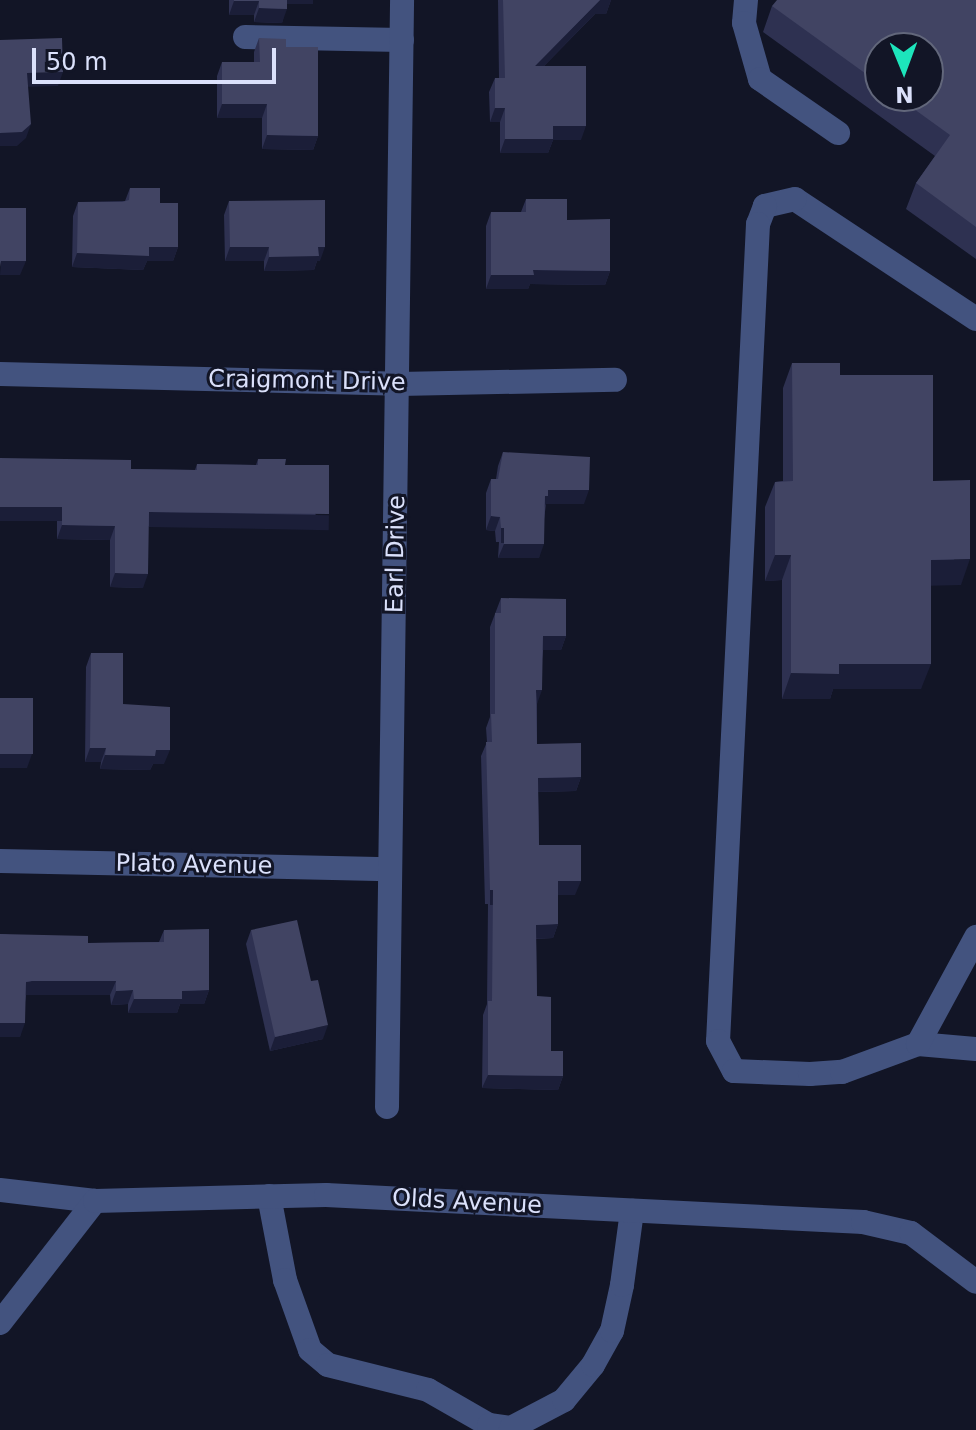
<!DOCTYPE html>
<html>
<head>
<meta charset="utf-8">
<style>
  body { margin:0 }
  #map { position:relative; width:976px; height:1430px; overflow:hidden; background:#121526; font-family:"DejaVu Sans",sans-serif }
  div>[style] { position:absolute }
  .minor>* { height:24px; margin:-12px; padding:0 12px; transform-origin:12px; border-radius:12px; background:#43537f }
  .wall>* { inset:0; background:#2e3151 }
  .shaded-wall>* { inset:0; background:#1b1e38; transform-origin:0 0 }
  .building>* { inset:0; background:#414463; transform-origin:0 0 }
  span { translate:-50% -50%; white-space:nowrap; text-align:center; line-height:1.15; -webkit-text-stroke:6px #121526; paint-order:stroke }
  .street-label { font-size:24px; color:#dbe1fb }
  .north { position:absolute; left:864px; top:32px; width:80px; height:80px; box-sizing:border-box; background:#121526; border:2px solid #62677b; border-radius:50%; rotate:179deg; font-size:22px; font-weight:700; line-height:32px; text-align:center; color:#dbe1fb }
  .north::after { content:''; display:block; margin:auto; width:28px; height:36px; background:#1de5bc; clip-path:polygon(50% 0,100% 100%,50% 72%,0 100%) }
  .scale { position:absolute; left:32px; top:48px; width:244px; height:36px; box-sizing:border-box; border:4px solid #dbe1fb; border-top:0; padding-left:10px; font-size:24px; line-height:28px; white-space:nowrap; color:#dbe1fb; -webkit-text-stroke:6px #121526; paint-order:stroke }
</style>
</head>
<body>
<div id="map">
  <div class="minor">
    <i style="left:746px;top:0;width:23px;rotate:95deg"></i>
    <i style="left:744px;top:23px;width:58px;rotate:74.1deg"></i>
    <i style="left:760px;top:79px;width:95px;rotate:34.7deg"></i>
    <i style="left:245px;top:37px;width:157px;rotate:1.1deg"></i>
    <i style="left:976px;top:319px;width:217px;rotate:-146.5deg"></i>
    <i style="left:795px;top:199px;width:31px;rotate:167deg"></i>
    <i style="left:765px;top:206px;width:19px;rotate:111deg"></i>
    <i style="left:758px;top:224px;width:818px;rotate:92.8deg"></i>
    <i style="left:718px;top:1041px;width:34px;rotate:62deg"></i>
    <i style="left:734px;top:1071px;width:76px;rotate:2.3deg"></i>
    <i style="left:810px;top:1074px;width:32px;rotate:-4deg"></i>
    <i style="left:842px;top:1072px;width:81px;rotate:-20.2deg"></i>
    <i style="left:918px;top:1044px;width:58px;rotate:4.9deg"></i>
    <i style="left:0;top:374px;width:399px;rotate:1.4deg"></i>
    <i style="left:399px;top:384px;width:216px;rotate:-1.1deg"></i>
    <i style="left:0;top:861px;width:389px;rotate:1.2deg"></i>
    <i style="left:918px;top:1044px;width:122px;rotate:-61.5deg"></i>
    <i style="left:387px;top:1107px;width:1107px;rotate:-89.22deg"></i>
    <i style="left:0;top:1190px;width:96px;rotate:6.6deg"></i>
    <i style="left:269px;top:1196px;width:86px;rotate:79.2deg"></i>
    <i style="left:285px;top:1280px;width:74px;rotate:70.3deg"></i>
    <i style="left:310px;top:1350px;width:23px;rotate:40deg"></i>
    <i style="left:328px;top:1365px;width:103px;rotate:14deg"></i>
    <i style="left:428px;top:1390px;width:70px;rotate:29.8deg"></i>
    <i style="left:489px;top:1425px;width:22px;rotate:8deg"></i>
    <i style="left:511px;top:1428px;width:60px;rotate:-27.8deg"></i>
    <i style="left:564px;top:1400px;width:45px;rotate:-50.4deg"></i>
    <i style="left:593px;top:1365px;width:39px;rotate:-61deg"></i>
    <i style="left:612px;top:1331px;width:47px;rotate:-77.7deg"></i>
    <i style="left:622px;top:1285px;width:75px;rotate:-82.3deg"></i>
    <i style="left:0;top:1323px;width:155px;rotate:-52.1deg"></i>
    <i style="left:95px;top:1201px;width:231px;rotate:-1.5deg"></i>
    <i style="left:326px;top:1195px;width:538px;rotate:2.88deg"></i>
    <i style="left:863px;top:1222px;width:49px;rotate:12.9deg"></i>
    <i style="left:911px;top:1233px;width:81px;rotate:37deg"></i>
  </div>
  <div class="wall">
    <i style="clip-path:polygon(229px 0,313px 0,311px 4px,287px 4px,282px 23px,254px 22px,254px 15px,229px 15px)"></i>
    <i style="clip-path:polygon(498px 0,611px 0,606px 14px,595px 14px,544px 66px,581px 140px,553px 140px,548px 153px,500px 153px,500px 122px,490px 122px,489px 92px,495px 78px,499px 78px)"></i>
    <i style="clip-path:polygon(evenodd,976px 0,976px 259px,906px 209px,916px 183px,935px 156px,763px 32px,772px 6px,976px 0,880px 48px,928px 96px,880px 96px,880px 48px)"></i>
    <i style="clip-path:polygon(259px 38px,286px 47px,318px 136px,313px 150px,262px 149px,262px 118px,217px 118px,217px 76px,222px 62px,254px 62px,254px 52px)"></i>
    <i style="clip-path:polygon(130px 188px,160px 203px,178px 247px,173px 261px,147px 261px,143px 270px,72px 267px,73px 216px,78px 202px,125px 201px)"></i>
    <i style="clip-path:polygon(526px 199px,567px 220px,610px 271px,605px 285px,530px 284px,528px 289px,486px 289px,486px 226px,491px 212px,521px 212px)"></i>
    <i style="clip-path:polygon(229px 201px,320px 261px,317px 261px,314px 270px,264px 271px,264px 261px,225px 261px,224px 215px)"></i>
    <i style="clip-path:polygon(792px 363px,840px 375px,933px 481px,961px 585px,931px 585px,921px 689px,833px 689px,830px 699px,782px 699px,782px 580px,765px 581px,765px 507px,775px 482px,783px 481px,783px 388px)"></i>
    <i style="clip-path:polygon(503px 452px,584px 504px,546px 504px,539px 558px,498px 558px,499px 542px,496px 542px,495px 531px,486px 530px,486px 493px,491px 479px,496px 479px,498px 466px)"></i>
    <i style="clip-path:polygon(258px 459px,285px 465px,324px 528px,148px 526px,143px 588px,110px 587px,110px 540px,57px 539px,57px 521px,0 521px,131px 469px,195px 470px,197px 464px,256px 465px)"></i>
    <i style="clip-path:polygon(501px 598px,566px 636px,561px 650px,543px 650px,537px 704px,537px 744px,581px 777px,576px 791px,538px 792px,539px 845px,575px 895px,558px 895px,558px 924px,553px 938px,536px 939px,537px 996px,551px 1051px,563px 1076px,558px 1090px,482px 1088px,483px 1015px,487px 1004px,488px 904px,485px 904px,481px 756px,487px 742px,486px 728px,490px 717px,490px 627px)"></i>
    <i style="clip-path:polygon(91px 653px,123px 704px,164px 764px,153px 764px,150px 770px,100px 769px,101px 762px,85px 762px,86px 667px)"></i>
    <i style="clip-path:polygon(164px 930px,209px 990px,204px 1004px,180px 1004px,177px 1013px,128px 1013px,128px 1004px,111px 1005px,110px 995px,26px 995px,20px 1037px,0 1037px,0 934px,88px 943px,159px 942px)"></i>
    <i style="clip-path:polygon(251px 930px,323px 1039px,270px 1051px,246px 944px)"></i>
  </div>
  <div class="shaded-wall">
    <i style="left:284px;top:0;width:29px;height:4px"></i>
    <i style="clip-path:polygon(600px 0,611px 0,606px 14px,595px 14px,530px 80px,535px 66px)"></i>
    <i style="clip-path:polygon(234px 1px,259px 1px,254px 15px,229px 15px)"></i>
    <i style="clip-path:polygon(259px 8px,287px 9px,282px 23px,254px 22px)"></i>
    <i style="clip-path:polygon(63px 72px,58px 86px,22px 87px,27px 73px)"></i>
    <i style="clip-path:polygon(222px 104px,267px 104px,262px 118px,217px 118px)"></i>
    <i style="clip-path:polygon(495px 108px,505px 108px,500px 122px,490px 122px)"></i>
    <i style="clip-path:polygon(31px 124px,26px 138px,17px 146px,0 146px,0 133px)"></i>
    <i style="clip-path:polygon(553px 126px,586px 126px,581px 140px,553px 140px,548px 153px,500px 153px,505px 139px)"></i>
    <i style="clip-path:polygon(267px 135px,318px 136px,313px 150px,262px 149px)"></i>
    <i style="clip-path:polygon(149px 247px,178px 247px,173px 261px,147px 261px,143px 270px,72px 267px,77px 253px)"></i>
    <i style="clip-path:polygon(230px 247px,269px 247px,264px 261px,225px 261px)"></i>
    <i style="clip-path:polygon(318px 247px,325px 247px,320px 261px,317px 261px,314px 270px,264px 271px,269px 257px)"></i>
    <i style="clip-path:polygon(1px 261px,26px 261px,20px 275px,0 275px)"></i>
    <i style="clip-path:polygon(533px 270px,610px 271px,605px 285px,530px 284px,528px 289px,486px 289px,491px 275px)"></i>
    <i style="clip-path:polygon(548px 490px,589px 490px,584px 504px,546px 504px,543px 510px,545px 496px)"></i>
    <i style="left:0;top:507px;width:62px;height:14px"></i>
    <i style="left:149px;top:512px;width:180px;height:15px;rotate:1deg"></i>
    <i style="clip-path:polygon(491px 516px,500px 517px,495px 531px,486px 530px)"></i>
    <i style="clip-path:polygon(62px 525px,115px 526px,110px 540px,57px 539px)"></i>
    <i style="left:501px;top:528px;width:3px;height:15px"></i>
    <i style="clip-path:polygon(504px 544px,544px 544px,539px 558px,498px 558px)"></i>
    <i style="clip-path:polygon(775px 555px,791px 555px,782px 580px,765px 581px)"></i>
    <i style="clip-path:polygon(970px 559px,961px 585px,921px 586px,931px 560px)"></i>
    <i style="clip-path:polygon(115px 573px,148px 574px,143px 588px,110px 587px)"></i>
    <i style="clip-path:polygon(543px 636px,566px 636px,561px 650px,538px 650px)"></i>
    <i style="clip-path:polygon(839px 664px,931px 664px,921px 689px,833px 689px,830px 699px,782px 699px,791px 673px)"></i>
    <i style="clip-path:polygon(536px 690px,542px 690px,537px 704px)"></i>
    <i style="clip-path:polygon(90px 748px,106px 748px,101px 762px,85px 762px)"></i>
    <i style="clip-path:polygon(156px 750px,170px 750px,164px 764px,153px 764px,150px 770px,100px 769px,105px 755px)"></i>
    <i style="clip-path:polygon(0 754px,32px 754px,27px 768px,0 768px)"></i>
    <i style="clip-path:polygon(581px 777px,576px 791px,533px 792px,538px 778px)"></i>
    <i style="clip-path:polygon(558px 881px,581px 881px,575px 895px,553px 895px)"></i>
    <i style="left:490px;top:890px;width:3px;height:15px"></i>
    <i style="clip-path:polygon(558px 924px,553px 938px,530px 939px,536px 925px)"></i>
    <i style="clip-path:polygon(32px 981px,116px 981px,110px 995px,27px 995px,21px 996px,26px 982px)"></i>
    <i style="clip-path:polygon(133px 990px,128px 1004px,111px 1005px,116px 991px)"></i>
    <i style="clip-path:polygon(209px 990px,204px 1004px,180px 1004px,177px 1013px,128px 1013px,134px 999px,182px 991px)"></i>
    <i style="clip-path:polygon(0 1023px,25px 1023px,20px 1037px,0 1037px)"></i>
    <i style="clip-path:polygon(328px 1025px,323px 1039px,270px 1051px,275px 1037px)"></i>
    <i style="clip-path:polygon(488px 1075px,563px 1076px,558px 1090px,482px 1088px)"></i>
  </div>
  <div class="building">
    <i style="clip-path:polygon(234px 0,287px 0,287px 9px,259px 8px,259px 1px,234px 1px)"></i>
    <i style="clip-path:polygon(503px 0,600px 0,535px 66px,586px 66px,586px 126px,553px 126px,553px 139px,505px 139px,505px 108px,495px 108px,495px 78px,505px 78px)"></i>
    <i style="clip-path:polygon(777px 0,976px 0,976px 227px,916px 183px,950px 135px,896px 96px,928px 96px,928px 48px,880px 48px,880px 84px,772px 6px)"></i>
    <i style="clip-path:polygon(62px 38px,63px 72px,27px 73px,31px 124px,22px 132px,0 133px,0 40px)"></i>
    <i style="clip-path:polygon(259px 38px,286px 39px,286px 47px,318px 47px,318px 136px,267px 135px,267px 104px,222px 104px,222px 62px,260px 62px)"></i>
    <i style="clip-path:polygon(130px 188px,160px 188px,160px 203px,178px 203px,178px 247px,149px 247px,149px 256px,77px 253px,78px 202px,122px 202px,129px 200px)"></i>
    <i style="clip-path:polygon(526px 199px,567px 199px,567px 220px,610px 219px,610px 271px,533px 270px,534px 275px,491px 275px,491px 212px,526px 212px)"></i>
    <i style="clip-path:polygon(325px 200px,325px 247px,318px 247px,319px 256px,269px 257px,269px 247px,230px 247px,229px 201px)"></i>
    <i style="clip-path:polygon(0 208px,26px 208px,26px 261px,1px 261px,0 267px)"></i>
    <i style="clip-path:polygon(792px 363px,840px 363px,840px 375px,933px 375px,933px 481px,970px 480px,970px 559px,931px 560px,931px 664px,839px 664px,839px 674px,791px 673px,791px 555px,775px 555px,775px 482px,793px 481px)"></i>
    <i style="clip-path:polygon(503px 452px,590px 457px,589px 490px,548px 490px,548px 496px,545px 496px,544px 544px,504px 544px,504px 528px,501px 528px,500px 517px,491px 516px,491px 479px,498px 479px)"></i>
    <i style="clip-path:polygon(0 458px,131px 460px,131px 469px,197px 470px,197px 464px,258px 465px,258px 459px,286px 459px,285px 465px,329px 465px,329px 514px,149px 512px,148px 574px,115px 573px,115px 526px,62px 525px,62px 507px,0 507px)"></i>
    <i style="clip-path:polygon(501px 598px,566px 599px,566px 636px,543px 636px,542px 690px,536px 690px,537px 744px,581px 743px,581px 777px,538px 778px,539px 845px,581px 845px,581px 881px,558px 881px,558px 924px,536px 925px,537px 996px,551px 997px,551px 1051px,563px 1051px,563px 1076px,488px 1075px,488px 1001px,492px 1001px,493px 890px,490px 890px,486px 742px,492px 742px,491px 714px,495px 714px,495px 613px,501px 613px)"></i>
    <i style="clip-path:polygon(91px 653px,123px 653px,123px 704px,170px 707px,170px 750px,156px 750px,155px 756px,105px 755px,106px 748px,90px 748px)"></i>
    <i style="left:0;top:698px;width:33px;height:56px"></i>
    <i style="clip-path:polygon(297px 920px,311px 981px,318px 980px,328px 1025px,275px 1037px,251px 930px)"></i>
    <i style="clip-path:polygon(209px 929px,209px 990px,182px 991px,182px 999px,134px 999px,133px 990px,116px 991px,116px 981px,32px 981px,26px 982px,25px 1023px,0 1023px,0 934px,88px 936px,88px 943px,164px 942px,164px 930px)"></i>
  </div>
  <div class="street-label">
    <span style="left:307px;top:381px;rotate:1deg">Craigmont Drive</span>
    <span style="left:396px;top:554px;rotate:-89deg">Earl Drive</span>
    <span style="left:194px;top:865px;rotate:1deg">Plato Avenue</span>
    <span style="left:467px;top:1202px;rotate:3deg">Olds Avenue</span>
  </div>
  <div class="north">N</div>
  <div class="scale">50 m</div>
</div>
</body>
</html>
